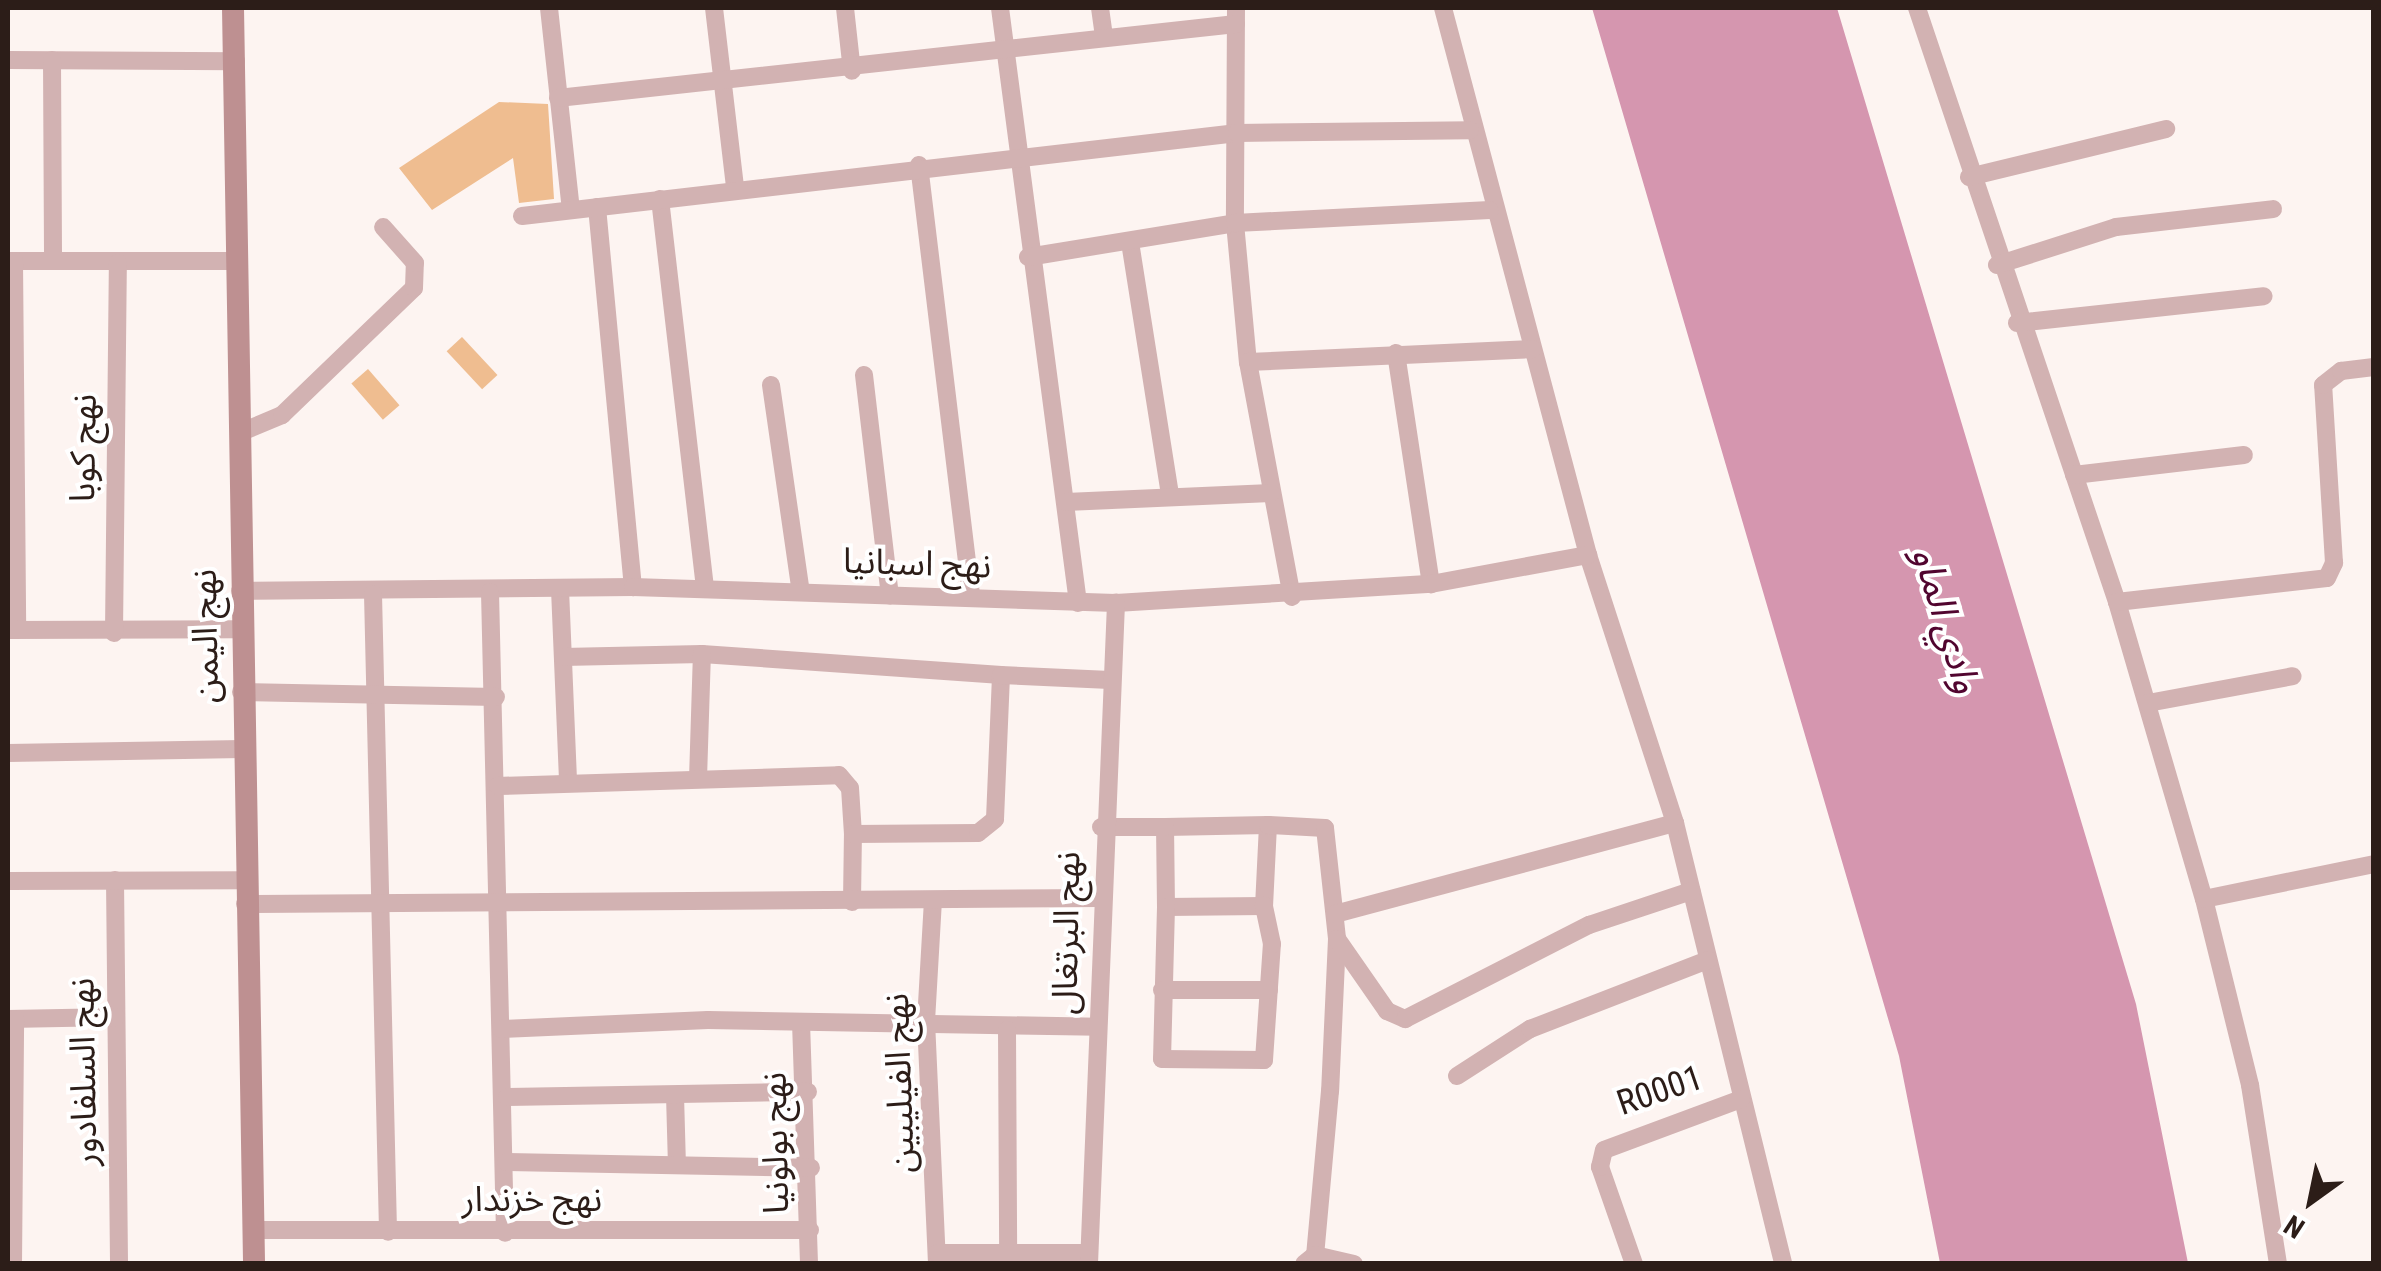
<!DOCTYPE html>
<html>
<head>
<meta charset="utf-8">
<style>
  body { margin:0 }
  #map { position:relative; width:2381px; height:1271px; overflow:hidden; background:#fdf4f1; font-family:"Roboto Condensed","Noto Sans Arabic",sans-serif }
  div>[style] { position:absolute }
  .water>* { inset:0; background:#d596af }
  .building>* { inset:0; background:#efbd90; transform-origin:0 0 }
  .street>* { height:18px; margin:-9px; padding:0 9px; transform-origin:9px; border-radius:9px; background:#d2b2b2 }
  .secondary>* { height:22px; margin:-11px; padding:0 11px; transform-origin:11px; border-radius:11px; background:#be9091 }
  span { translate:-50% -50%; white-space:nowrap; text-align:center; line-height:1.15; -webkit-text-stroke:8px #fff; paint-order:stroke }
  .street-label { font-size:35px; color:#2c1d18 }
  .water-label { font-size:38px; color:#51052f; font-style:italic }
  .frame { position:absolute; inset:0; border:10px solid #2c1d18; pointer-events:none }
  .north { position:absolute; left:2261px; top:1151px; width:100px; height:100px; -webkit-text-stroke:8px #fff; paint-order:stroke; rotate:213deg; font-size:28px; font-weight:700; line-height:40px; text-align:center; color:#2c1d18 }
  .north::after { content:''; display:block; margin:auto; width:35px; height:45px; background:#2c1d18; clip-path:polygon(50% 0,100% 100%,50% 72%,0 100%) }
</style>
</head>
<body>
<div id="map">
  <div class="water">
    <i style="clip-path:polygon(1592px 8px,1837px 8px,2136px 1004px,2188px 1263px,1940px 1263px,1899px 1056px)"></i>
  </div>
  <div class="building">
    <i style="clip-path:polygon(499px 102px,548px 104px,554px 199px,519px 203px,513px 158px,432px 210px,399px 168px)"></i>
    <i style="left:462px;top:337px;width:52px;height:21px;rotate:47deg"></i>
    <i style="left:368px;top:369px;width:48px;height:22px;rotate:49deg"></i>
  </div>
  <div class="street">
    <i style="left:549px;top:8px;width:203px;rotate:83.8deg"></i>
    <i style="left:714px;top:8px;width:181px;rotate:83.3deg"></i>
    <i style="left:845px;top:8px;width:63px;rotate:83.7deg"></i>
    <i style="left:1000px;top:8px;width:600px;rotate:82.53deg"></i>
    <i style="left:1100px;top:8px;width:30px;rotate:82deg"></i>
    <i style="left:1236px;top:8px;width:215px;rotate:90.3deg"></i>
    <i style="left:1235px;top:223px;width:140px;rotate:84.7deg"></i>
    <i style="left:1248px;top:362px;width:239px;rotate:79.4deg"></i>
    <i style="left:1443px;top:8px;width:566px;rotate:75.15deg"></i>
    <i style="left:1588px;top:555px;width:282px;rotate:72deg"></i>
    <i style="left:1675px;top:823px;width:454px;rotate:76.2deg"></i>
    <i style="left:1917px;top:8px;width:627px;rotate:71.39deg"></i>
    <i style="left:2117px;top:602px;width:309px;rotate:73.7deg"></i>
    <i style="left:2204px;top:899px;width:192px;rotate:76.1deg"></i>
    <i style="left:2250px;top:1085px;width:181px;rotate:81.1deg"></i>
    <i style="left:8px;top:60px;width:228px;rotate:0.3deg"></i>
    <i style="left:52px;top:60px;width:199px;rotate:89.7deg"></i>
    <i style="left:558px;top:98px;width:682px;rotate:-6.23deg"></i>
    <i style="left:919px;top:165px;width:435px;rotate:83.1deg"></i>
    <i style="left:1969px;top:177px;width:203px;rotate:-13.7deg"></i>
    <i style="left:660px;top:199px;width:392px;rotate:83.4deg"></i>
    <i style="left:597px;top:207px;width:382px;rotate:84.6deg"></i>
    <i style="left:522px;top:216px;width:720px;rotate:-6.62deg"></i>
    <i style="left:1237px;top:133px;width:233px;rotate:-0.7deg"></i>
    <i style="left:1130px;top:242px;width:255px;rotate:81deg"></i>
    <i style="left:1028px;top:257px;width:210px;rotate:-9.3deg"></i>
    <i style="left:1235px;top:223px;width:255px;rotate:-2.9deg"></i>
    <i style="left:8px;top:261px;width:231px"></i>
    <i style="left:14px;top:261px;width:369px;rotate:89.5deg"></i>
    <i style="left:1997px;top:265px;width:125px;rotate:-17.7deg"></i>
    <i style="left:2116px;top:227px;width:158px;rotate:-6.5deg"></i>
    <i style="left:2017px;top:323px;width:248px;rotate:-6.2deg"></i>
    <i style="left:1396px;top:353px;width:234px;rotate:81.4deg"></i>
    <i style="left:1248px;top:362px;width:285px;rotate:-2.6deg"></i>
    <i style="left:864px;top:375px;width:222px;rotate:83.3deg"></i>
    <i style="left:771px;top:385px;width:209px;rotate:81.8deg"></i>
    <i style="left:239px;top:433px;width:47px;rotate:-22.7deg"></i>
    <i style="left:282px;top:415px;width:183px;rotate:-43.9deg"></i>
    <i style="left:414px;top:288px;width:25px;rotate:-88deg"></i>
    <i style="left:415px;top:263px;width:48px;rotate:-131.6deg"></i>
    <i style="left:2074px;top:475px;width:171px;rotate:-6.7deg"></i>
    <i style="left:1066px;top:502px;width:205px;rotate:-2.5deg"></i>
    <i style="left:560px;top:589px;width:191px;rotate:87.6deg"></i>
    <i style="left:240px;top:591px;width:393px;rotate:-0.6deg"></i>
    <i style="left:633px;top:587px;width:483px;rotate:1.9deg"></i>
    <i style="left:1116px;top:603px;width:316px;rotate:-3.5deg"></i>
    <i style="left:1431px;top:584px;width:160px;rotate:-10.5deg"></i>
    <i style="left:490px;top:592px;width:641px;rotate:88.66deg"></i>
    <i style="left:373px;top:594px;width:638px;rotate:88.65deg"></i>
    <i style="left:2117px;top:602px;width:211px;rotate:-6.5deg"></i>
    <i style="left:2327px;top:578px;width:17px;rotate:-65deg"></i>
    <i style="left:2334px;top:563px;width:178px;rotate:-93.5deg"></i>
    <i style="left:2323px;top:385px;width:23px;rotate:-38deg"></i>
    <i style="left:2341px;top:371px;width:33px;rotate:-7deg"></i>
    <i style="left:8px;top:630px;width:232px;rotate:-0.2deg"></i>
    <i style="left:114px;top:633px;width:370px;rotate:-89.4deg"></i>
    <i style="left:563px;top:657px;width:139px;rotate:-1.2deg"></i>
    <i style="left:702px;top:654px;width:300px;rotate:4deg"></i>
    <i style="left:241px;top:692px;width:255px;rotate:1.1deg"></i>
    <i style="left:2148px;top:703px;width:147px;rotate:-10.5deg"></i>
    <i style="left:8px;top:753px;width:234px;rotate:-1deg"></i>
    <i style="left:698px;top:779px;width:125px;rotate:-88.2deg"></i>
    <i style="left:498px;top:786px;width:341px;rotate:-1.8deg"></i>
    <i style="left:839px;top:775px;width:17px;rotate:50deg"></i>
    <i style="left:850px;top:788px;width:46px;rotate:86.3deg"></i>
    <i style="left:1268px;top:825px;width:81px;rotate:92.8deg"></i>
    <i style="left:1264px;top:906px;width:98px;rotate:179.4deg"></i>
    <i style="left:1166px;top:907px;width:80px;rotate:-90.7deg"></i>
    <i style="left:1165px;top:827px;width:103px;rotate:-1.1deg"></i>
    <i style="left:1268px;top:825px;width:57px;rotate:3deg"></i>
    <i style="left:1325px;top:828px;width:112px;rotate:83.8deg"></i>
    <i style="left:1337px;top:939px;width:152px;rotate:92.6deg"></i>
    <i style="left:1330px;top:1091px;width:165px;rotate:95.2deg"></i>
    <i style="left:1315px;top:1255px;width:14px;rotate:141deg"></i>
    <i style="left:1101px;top:827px;width:64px"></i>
    <i style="left:115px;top:880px;width:384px;rotate:89.4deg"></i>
    <i style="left:8px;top:881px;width:236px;rotate:-0.2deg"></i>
    <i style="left:2204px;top:899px;width:174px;rotate:-11.6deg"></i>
    <i style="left:933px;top:900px;width:121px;rotate:93.3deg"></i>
    <i style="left:926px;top:1021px;width:243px;rotate:87.4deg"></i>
    <i style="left:852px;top:902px;width:68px;rotate:-89.2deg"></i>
    <i style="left:853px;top:834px;width:125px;rotate:-0.5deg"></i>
    <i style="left:978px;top:833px;width:22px;rotate:-39deg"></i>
    <i style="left:995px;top:819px;width:144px;rotate:-87.6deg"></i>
    <i style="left:1001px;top:675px;width:109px;rotate:2.6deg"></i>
    <i style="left:245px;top:904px;width:855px;rotate:-0.4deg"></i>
    <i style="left:1166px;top:907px;width:152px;rotate:91.5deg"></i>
    <i style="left:1162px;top:1059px;width:102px;rotate:0.6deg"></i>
    <i style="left:1264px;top:1060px;width:116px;rotate:-86.1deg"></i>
    <i style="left:1272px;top:944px;width:39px;rotate:-102deg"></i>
    <i style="left:1335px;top:914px;width:352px;rotate:-15deg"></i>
    <i style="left:1337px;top:939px;width:88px;rotate:55.2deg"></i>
    <i style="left:1387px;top:1011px;width:20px;rotate:24deg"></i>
    <i style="left:1405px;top:1019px;width:207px;rotate:-27.1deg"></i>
    <i style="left:1589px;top:925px;width:108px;rotate:-18.4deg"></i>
    <i style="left:1162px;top:990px;width:107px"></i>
    <i style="left:8px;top:1019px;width:108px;rotate:-1.1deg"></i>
    <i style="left:801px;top:1022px;width:242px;rotate:88.1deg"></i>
    <i style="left:501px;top:1029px;width:207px;rotate:-2.5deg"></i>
    <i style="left:708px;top:1020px;width:390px;rotate:1deg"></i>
    <i style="left:1007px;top:1030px;width:222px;rotate:89.7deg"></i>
    <i style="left:1457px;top:1076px;width:87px;rotate:-32.8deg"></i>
    <i style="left:1530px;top:1029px;width:191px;rotate:-21.2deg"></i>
    <i style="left:675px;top:1095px;width:70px;rotate:88.4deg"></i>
    <i style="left:507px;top:1097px;width:301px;rotate:-1deg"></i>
    <i style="left:506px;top:1162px;width:305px;rotate:1.1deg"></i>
    <i style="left:254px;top:1230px;width:556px"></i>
    <i style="left:937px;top:1253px;width:152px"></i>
    <i style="left:1315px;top:1255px;width:40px;rotate:13deg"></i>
    <i style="left:13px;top:1264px;width:245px;rotate:-89.5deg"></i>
    <i style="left:1089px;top:1264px;width:662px;rotate:-87.66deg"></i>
    <i style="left:1634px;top:1264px;width:103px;rotate:-109.3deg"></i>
    <i style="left:1600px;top:1167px;width:17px;rotate:-77deg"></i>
    <i style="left:1604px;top:1150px;width:146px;rotate:-20.4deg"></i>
  </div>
  <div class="secondary">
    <i style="left:233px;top:8px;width:1256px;rotate:89.04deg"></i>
  </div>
  <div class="street-label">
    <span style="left:84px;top:448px;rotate:-89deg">نهج كوبا</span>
    <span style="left:917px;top:564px;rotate:2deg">نهج اسبانيا</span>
    <span style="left:206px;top:636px;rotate:-91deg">نهج اليمن</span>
    <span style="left:1067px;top:933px;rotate:-89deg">نهج البرتغال</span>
    <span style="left:84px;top:1072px;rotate:-91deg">نهج السلفادور</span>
    <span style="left:900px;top:1083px;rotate:-92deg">نهج الفيليبين</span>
    <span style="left:1660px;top:1091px;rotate:-19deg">R0001</span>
    <span style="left:776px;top:1143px;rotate:-91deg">نهج بولونيا</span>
    <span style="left:532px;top:1200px">نهج خزندار</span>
  </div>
  <div class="water-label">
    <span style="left:1946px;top:620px;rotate:73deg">وادي الماو</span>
  </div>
  <div class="frame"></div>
  <div class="north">N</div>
</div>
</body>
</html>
